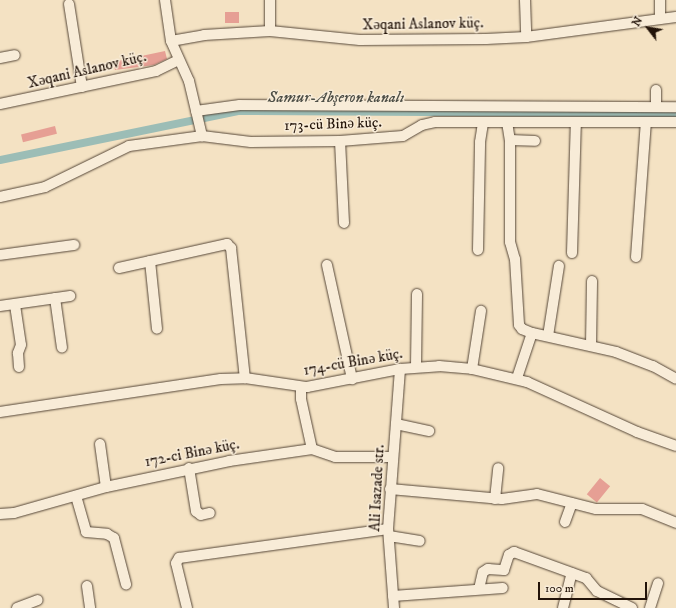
<!DOCTYPE html>
<html>
<head>
<meta charset="utf-8">
<style>
  body { margin:0 }
  #map { position:relative; width:676px; height:608px; overflow:hidden; background:#f4e2c3; font-family:"IM FELL DW Pica",serif }
  div>[style] { position:absolute }
  .canal>* { height:8px; margin:-4px; padding:0 4px; transform-origin:4px; border-radius:4px; background:#9cbdb6 }
  .building>* { inset:0; background:#e69f94; transform-origin:0 0 }
  .roads { filter:drop-shadow(0 0 1px #564738) drop-shadow(0 0 1px #564738) }
  .minor>* { height:10px; margin:-5px; padding:0 5px; transform-origin:5px; border-radius:5px; background:#f8ecd8 }
  span { translate:-50% -50%; white-space:nowrap; text-align:center; line-height:1.15; -webkit-text-stroke:3px #f8ecd8; paint-order:stroke }
  .street-label { font-size:15px; color:#221309 }
  .water-label { font-size:16px; color:#4d4e46; font-style:italic }
  .north { position:absolute; left:628px; top:8px; width:40px; height:40px; -webkit-text-stroke:3px #f8ecd8; paint-order:stroke; rotate:301deg; font-size:11px; font-weight:700; line-height:16px; text-align:center; color:#221309 }
  .north::after { content:''; display:block; margin:auto; width:14px; height:18px; background:#221309; clip-path:polygon(50% 0,100% 100%,50% 72%,0 100%) }
  .scale { position:absolute; left:538px; top:582px; width:109px; height:18px; box-sizing:border-box; border:2px solid #221309; border-top:0; padding-left:5px; font-size:12px; line-height:14px; white-space:nowrap; color:#221309; -webkit-text-stroke:3px #f8ecd8; paint-order:stroke }
</style>
</head>
<body>
<div id="map">
  <div class="canal">
    <i style="left:0;top:160px;width:243px;rotate:-11.6deg"></i>
    <i style="left:238px;top:111px;width:438px;rotate:0.3deg"></i>
  </div>
  <div class="building">
    <i style="left:239px;top:12px;width:11px;height:14px;rotate:90deg"></i>
    <i style="clip-path:polygon(165px 51px,167px 59px,154px 65px,115px 70px,113px 62px)"></i>
    <i style="left:55px;top:126px;width:8px;height:35px;rotate:76deg"></i>
    <i style="left:600px;top:478px;width:13px;height:21px;rotate:39deg"></i>
  </div>
  <div class="roads">
    <div class="minor">
      <i style="left:165px;top:0;width:41px;rotate:81.7deg"></i>
      <i style="left:171px;top:41px;width:44px;rotate:65.8deg"></i>
      <i style="left:189px;top:81px;width:57px;rotate:76.7deg"></i>
      <i style="left:270px;top:0;width:31px;rotate:90deg"></i>
      <i style="left:525px;top:0;width:37px;rotate:88deg"></i>
      <i style="left:69px;top:4px;width:84px;rotate:81.1deg"></i>
      <i style="left:660px;top:19px;width:19px;rotate:-90deg"></i>
      <i style="left:171px;top:41px;width:34px;rotate:-10deg"></i>
      <i style="left:204px;top:35px;width:66px;rotate:-3.5deg"></i>
      <i style="left:270px;top:31px;width:90px;rotate:5.7deg"></i>
      <i style="left:360px;top:40px;width:126px;rotate:-0.5deg"></i>
      <i style="left:486px;top:39px;width:40px;rotate:-2.9deg"></i>
      <i style="left:526px;top:37px;width:151px;rotate:-7.6deg"></i>
      <i style="left:0;top:58px;width:15px;rotate:-11deg"></i>
      <i style="left:656px;top:90px;width:17px;rotate:90deg"></i>
      <i style="left:0;top:104px;width:159px;rotate:-11.9deg"></i>
      <i style="left:156px;top:71px;width:25px;rotate:-26deg"></i>
      <i style="left:196px;top:111px;width:44px;rotate:-7.8deg"></i>
      <i style="left:240px;top:105px;width:436px;rotate:0.3deg"></i>
      <i style="left:507px;top:122px;width:18px;rotate:81deg"></i>
      <i style="left:510px;top:140px;width:102px;rotate:90deg"></i>
      <i style="left:510px;top:242px;width:18px;rotate:74deg"></i>
      <i style="left:515px;top:259px;width:66px;rotate:86.5deg"></i>
      <i style="left:519px;top:325px;width:5px;rotate:53deg"></i>
      <i style="left:522px;top:329px;width:11px;rotate:22deg"></i>
      <i style="left:532px;top:333px;width:86px;rotate:12.7deg"></i>
      <i style="left:616px;top:352px;width:40px;rotate:21deg"></i>
      <i style="left:653px;top:366px;width:26px;rotate:29deg"></i>
      <i style="left:510px;top:140px;width:25px;rotate:2deg"></i>
      <i style="left:340px;top:141px;width:82px;rotate:87.2deg"></i>
      <i style="left:0;top:197px;width:46px;rotate:-12.5deg"></i>
      <i style="left:45px;top:187px;width:93px;rotate:-26deg"></i>
      <i style="left:129px;top:146px;width:74px;rotate:-7.8deg"></i>
      <i style="left:202px;top:136px;width:49px;rotate:7deg"></i>
      <i style="left:251px;top:142px;width:89px;rotate:-0.6deg"></i>
      <i style="left:340px;top:141px;width:63px;rotate:-4.5deg"></i>
      <i style="left:403px;top:136px;width:22px;rotate:-30deg"></i>
      <i style="left:422px;top:125px;width:13px;rotate:-13deg"></i>
      <i style="left:435px;top:122px;width:241px"></i>
      <i style="left:478px;top:250px;width:108px;rotate:-88.9deg"></i>
      <i style="left:480px;top:142px;width:20px;rotate:-81deg"></i>
      <i style="left:572px;top:253px;width:131px;rotate:-88.3deg"></i>
      <i style="left:0;top:255px;width:75px;rotate:-7.7deg"></i>
      <i style="left:636px;top:257px;width:135px;rotate:-85.8deg"></i>
      <i style="left:150px;top:261px;width:68px;rotate:84.1deg"></i>
      <i style="left:327px;top:265px;width:117px;rotate:77.6deg"></i>
      <i style="left:119px;top:268px;width:111px;rotate:-12.5deg"></i>
      <i style="left:227px;top:244px;width:6px;rotate:45deg"></i>
      <i style="left:231px;top:248px;width:131px;rotate:83.9deg"></i>
      <i style="left:55px;top:298px;width:50px;rotate:82deg"></i>
      <i style="left:15px;top:305px;width:40px;rotate:81.5deg"></i>
      <i style="left:21px;top:345px;width:9px;rotate:111deg"></i>
      <i style="left:18px;top:353px;width:14px;rotate:86deg"></i>
      <i style="left:0;top:306px;width:71px;rotate:-8.1deg"></i>
      <i style="left:548px;top:336px;width:71px;rotate:-81.1deg"></i>
      <i style="left:591px;top:346px;width:65px;rotate:-89.1deg"></i>
      <i style="left:416px;top:367px;width:73px;rotate:-89.2deg"></i>
      <i style="left:472px;top:369px;width:59px;rotate:-81.2deg"></i>
      <i style="left:517px;top:378px;width:47px;rotate:-71.6deg"></i>
      <i style="left:301px;top:387px;width:12px;rotate:90deg"></i>
      <i style="left:301px;top:399px;width:51px;rotate:77.6deg"></i>
      <i style="left:0;top:412px;width:223px;rotate:-8.5deg"></i>
      <i style="left:221px;top:379px;width:24px;rotate:-2deg"></i>
      <i style="left:245px;top:378px;width:63px;rotate:8.3deg"></i>
      <i style="left:307px;top:387px;width:95px;rotate:-11deg"></i>
      <i style="left:400px;top:369px;width:39px;rotate:-4deg"></i>
      <i style="left:439px;top:366px;width:33px;rotate:5deg"></i>
      <i style="left:472px;top:369px;width:57px;rotate:13.3deg"></i>
      <i style="left:527px;top:382px;width:121px;rotate:24.4deg"></i>
      <i style="left:637px;top:432px;width:41px;rotate:19.7deg"></i>
      <i style="left:396px;top:424px;width:34px;rotate:12deg"></i>
      <i style="left:100px;top:444px;width:43px;rotate:82.1deg"></i>
      <i style="left:189px;top:468px;width:44px;rotate:80.8deg"></i>
      <i style="left:196px;top:511px;width:6px;rotate:39deg"></i>
      <i style="left:201px;top:515px;width:9px;rotate:-13deg"></i>
      <i style="left:390px;top:489px;width:112px;rotate:5.1deg"></i>
      <i style="left:502px;top:499px;width:35px;rotate:-8deg"></i>
      <i style="left:537px;top:494px;width:61px;rotate:14.3deg"></i>
      <i style="left:596px;top:509px;width:46px"></i>
      <i style="left:642px;top:509px;width:37px;rotate:22deg"></i>
      <i style="left:76px;top:496px;width:37px;rotate:74deg"></i>
      <i style="left:86px;top:532px;width:21px;rotate:5deg"></i>
      <i style="left:107px;top:534px;width:8px;rotate:30deg"></i>
      <i style="left:114px;top:538px;width:48px;rotate:75.4deg"></i>
      <i style="left:495px;top:499px;width:31px;rotate:-84deg"></i>
      <i style="left:0;top:514px;width:14px;rotate:-4deg"></i>
      <i style="left:14px;top:513px;width:96px;rotate:-15.8deg"></i>
      <i style="left:106px;top:487px;width:126px;rotate:-11.9deg"></i>
      <i style="left:229px;top:461px;width:84px;rotate:-8.2deg"></i>
      <i style="left:312px;top:449px;width:24px;rotate:19deg"></i>
      <i style="left:335px;top:457px;width:58px"></i>
      <i style="left:565px;top:522px;width:20px;rotate:-70deg"></i>
      <i style="left:389px;top:536px;width:31px;rotate:9deg"></i>
      <i style="left:87px;top:586px;width:22px;rotate:82deg"></i>
      <i style="left:479px;top:589px;width:17px;rotate:-77deg"></i>
      <i style="left:483px;top:572px;width:6px;rotate:-31deg"></i>
      <i style="left:488px;top:569px;width:16px;rotate:4deg"></i>
      <i style="left:504px;top:570px;width:16px;rotate:-72deg"></i>
      <i style="left:509px;top:555px;width:6px;rotate:-31deg"></i>
      <i style="left:514px;top:552px;width:77px;rotate:19.9deg"></i>
      <i style="left:586px;top:578px;width:17px;rotate:50deg"></i>
      <i style="left:597px;top:591px;width:39px;rotate:26deg"></i>
      <i style="left:393px;top:596px;width:110px;rotate:-4.2deg"></i>
      <i style="left:17px;top:608px;width:22px;rotate:-21deg"></i>
      <i style="left:187px;top:608px;width:46px;rotate:-103.7deg"></i>
      <i style="left:176px;top:563px;width:6px;rotate:-59deg"></i>
      <i style="left:179px;top:558px;width:211px;rotate:-7.9deg"></i>
      <i style="left:394px;top:608px;width:79px;rotate:-94.3deg"></i>
      <i style="left:388px;top:529px;width:160px;rotate:-85.7deg"></i>
      <i style="left:563px;top:608px;width:36px;rotate:-76deg"></i>
      <i style="left:650px;top:608px;width:26px;rotate:-72deg"></i>
    </div>
  </div>
  <div class="street-label">
    <span style="left:423px;top:24px;rotate:-1deg">Xəqani Aslanov küç.</span>
    <span style="left:87px;top:70px;rotate:-13deg">Xəqani Aslanov küç.</span>
    <span style="left:333px;top:124px;rotate:-2deg">173-cü Binə küç.</span>
    <span style="left:353px;top:362px;rotate:-10deg">174-cü Binə küç.</span>
    <span style="left:192px;top:453px;rotate:-11deg">172-ci Binə küç.</span>
    <span style="left:377px;top:488px;rotate:-87deg">Ali Isazade str.</span>
  </div>
  <div class="water-label">
    <span style="left:336px;top:97px">Samur-Abşeron kanalı</span>
  </div>
  <div class="north">N</div>
  <div class="scale">100 m</div>
</div>
</body>
</html>
